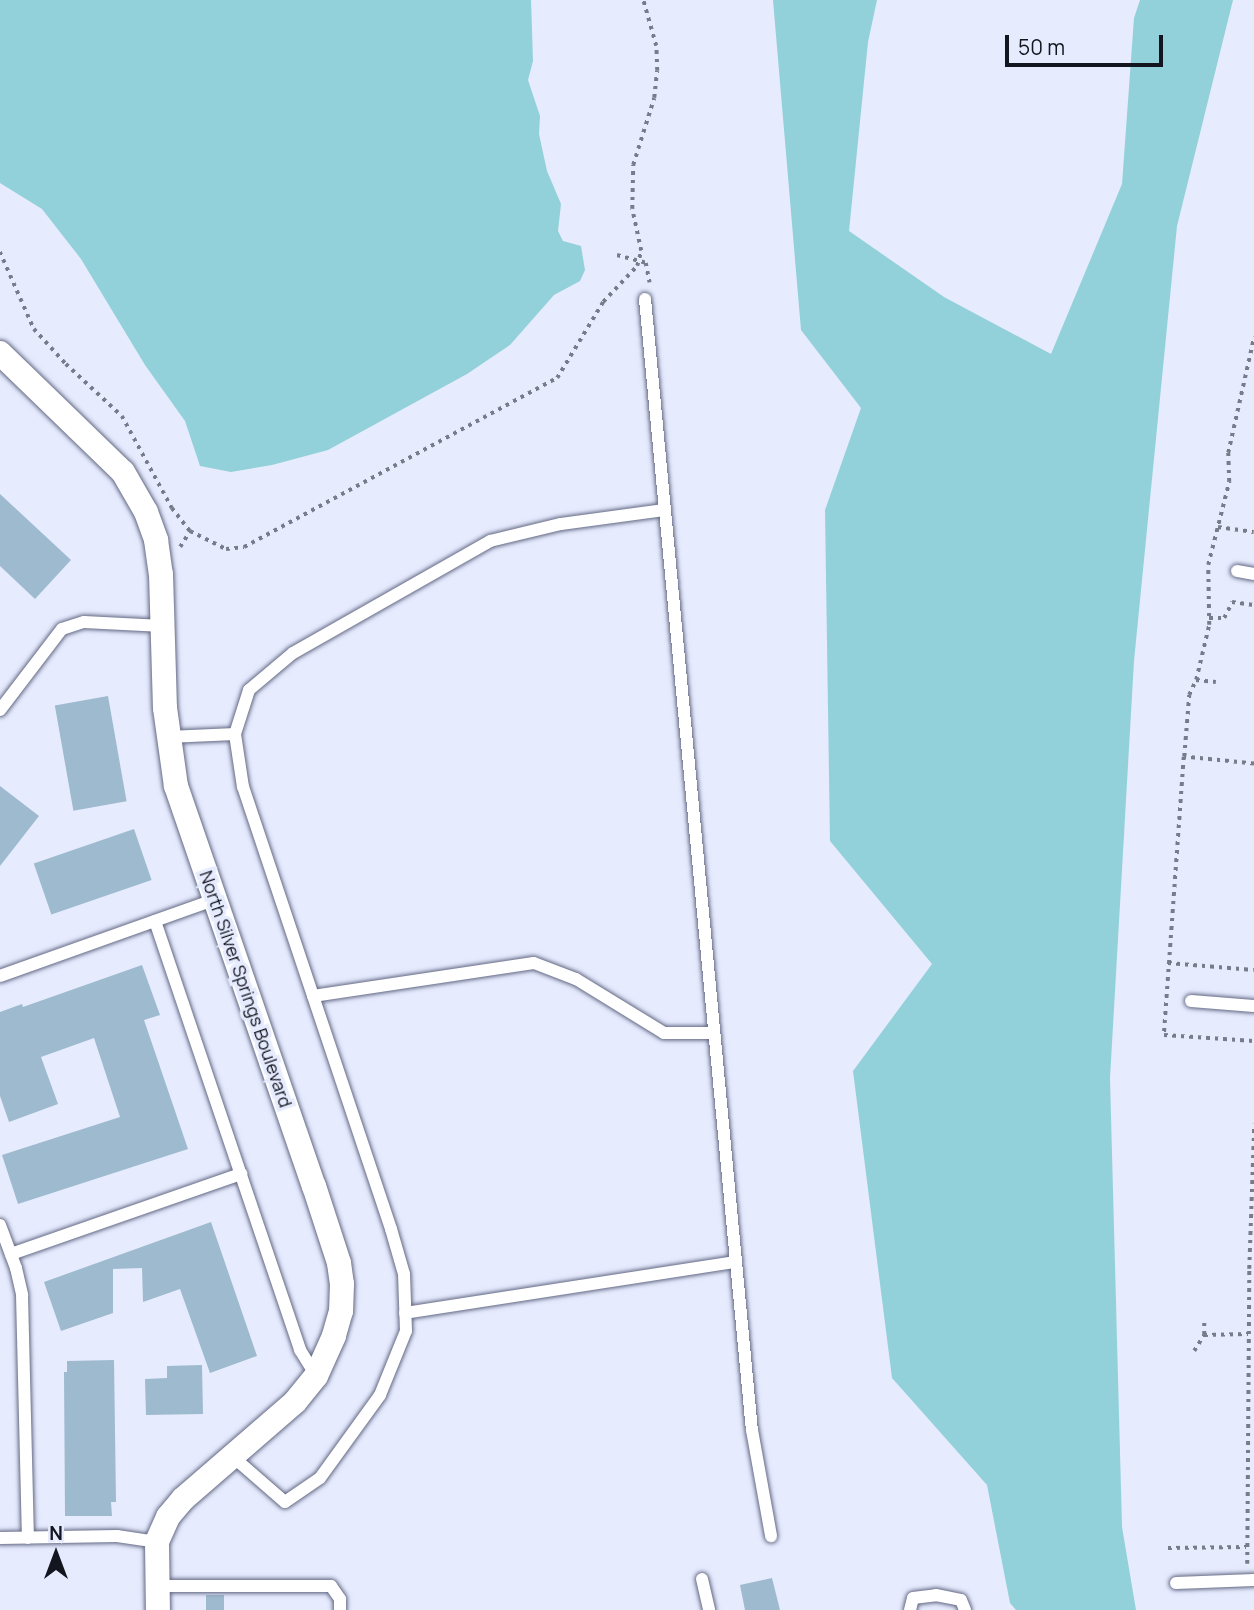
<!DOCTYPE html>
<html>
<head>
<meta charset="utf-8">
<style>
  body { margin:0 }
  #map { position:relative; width:1254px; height:1610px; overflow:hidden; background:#e6ebfe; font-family:Manrope,sans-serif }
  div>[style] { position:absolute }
  .water>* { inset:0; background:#92d1d9 }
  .building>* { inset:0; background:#9ebace; transform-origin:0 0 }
  .path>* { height:3.5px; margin-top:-1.75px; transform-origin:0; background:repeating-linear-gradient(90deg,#787c8a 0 3.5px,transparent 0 8.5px) }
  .roads { filter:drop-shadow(0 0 2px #636984) drop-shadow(0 0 2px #636984) }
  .service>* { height:12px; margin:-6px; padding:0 6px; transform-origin:6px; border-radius:6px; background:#fff }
  .minor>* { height:24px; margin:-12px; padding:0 12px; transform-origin:12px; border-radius:12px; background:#fff }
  span { translate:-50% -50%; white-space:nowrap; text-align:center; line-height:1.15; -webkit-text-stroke:7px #e6ebfe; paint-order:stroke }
  .street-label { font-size:18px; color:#13151f }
  .north { position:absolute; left:21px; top:1519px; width:70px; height:70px; -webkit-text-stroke:5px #e6ebfe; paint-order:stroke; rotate:0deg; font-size:19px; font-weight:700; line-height:28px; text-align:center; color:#13151f }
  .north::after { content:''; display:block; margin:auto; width:24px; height:32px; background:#13151f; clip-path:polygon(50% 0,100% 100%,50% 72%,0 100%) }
  .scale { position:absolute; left:1005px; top:35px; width:158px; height:32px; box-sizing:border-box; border:4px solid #13151f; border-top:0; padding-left:9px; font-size:21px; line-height:24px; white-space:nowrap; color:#13151f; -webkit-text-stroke:5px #e6ebfe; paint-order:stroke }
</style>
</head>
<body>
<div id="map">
  <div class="water">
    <i style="clip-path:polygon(0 0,531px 0,533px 61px,528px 80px,540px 116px,539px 134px,547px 171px,561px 204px,558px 231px,563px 241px,581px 246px,585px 270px,580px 281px,554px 295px,510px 345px,467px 374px,328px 450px,272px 465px,231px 472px,200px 466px,185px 421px,145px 365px,81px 259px,42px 209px,0 183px)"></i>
    <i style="clip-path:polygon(773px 0,877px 0,868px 42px,849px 231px,944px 297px,1051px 354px,1122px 184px,1134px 18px,1140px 0,1233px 0,1177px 226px,1134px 661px,1110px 1078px,1122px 1527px,1136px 1610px,1016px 1610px,1010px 1603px,987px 1485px,892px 1378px,853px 1071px,932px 964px,830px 841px,825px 510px,861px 408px,801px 330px)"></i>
  </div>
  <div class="building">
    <i style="clip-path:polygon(0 494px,71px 560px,35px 599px,0 566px)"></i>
    <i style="left:108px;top:696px;width:107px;height:54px;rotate:80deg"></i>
    <i style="clip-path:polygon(0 786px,39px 816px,0 866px)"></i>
    <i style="left:134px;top:829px;width:54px;height:106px;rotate:71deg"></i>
    <i style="clip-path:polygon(142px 965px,160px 1015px,144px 1020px,188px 1149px,18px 1204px,2px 1155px,120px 1117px,94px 1038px,41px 1057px,58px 1104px,9px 1122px,0 1096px,0 1012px,22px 1004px,23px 1007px)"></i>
    <i style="clip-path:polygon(211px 1222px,257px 1356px,210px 1373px,180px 1289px,143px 1302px,142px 1268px,113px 1269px,113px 1313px,61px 1331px,44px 1282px)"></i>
    <i style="clip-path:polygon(114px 1360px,116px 1502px,111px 1502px,112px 1516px,65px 1516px,64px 1372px,67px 1372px,67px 1361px)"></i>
    <i style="clip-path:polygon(202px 1365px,203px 1414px,146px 1415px,145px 1379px,167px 1378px,167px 1366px)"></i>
    <i style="clip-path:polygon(772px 1578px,780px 1610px,745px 1610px,740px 1585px)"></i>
    <i style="left:206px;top:1595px;width:18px;height:15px"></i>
  </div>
  <div class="path">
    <i style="left:0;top:252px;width:84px;rotate:66.2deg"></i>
    <i style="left:34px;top:329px;width:47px;rotate:47.6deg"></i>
    <i style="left:66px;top:364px;width:76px;rotate:42.9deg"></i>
    <i style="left:122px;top:416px;width:105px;rotate:61.5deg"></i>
    <i style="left:172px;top:508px;width:29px;rotate:52deg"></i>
    <i style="left:617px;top:255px;width:30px;rotate:15deg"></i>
    <i style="left:646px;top:263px;width:20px;rotate:79deg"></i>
    <i style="left:1218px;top:527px;width:36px;rotate:8deg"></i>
    <i style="left:180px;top:547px;width:19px;rotate:-58deg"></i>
    <i style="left:190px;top:531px;width:40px;rotate:26.6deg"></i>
    <i style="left:226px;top:549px;width:18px;rotate:-6deg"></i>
    <i style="left:244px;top:547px;width:356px;rotate:-28.4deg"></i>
    <i style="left:557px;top:378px;width:89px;rotate:-58.8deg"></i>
    <i style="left:603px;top:302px;width:50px;rotate:-46.6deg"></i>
    <i style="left:637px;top:266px;width:16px;rotate:-75deg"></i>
    <i style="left:641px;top:251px;width:43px;rotate:-102.1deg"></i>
    <i style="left:632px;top:209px;width:44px;rotate:-88.7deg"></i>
    <i style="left:633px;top:165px;width:70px;rotate:-72.6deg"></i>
    <i style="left:654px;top:98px;width:27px;rotate:-84deg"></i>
    <i style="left:657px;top:71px;width:25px;rotate:-92deg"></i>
    <i style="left:656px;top:46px;width:48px;rotate:-105.8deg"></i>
    <i style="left:1209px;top:618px;width:15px"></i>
    <i style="left:1224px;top:618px;width:18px;rotate:-63deg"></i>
    <i style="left:1232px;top:602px;width:22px;rotate:8deg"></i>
    <i style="left:1196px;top:680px;width:57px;rotate:-76.7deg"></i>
    <i style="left:1209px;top:625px;width:60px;rotate:-91deg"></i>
    <i style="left:1208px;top:565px;width:86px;rotate:-75.8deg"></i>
    <i style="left:1229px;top:482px;width:29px;rotate:-92deg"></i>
    <i style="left:1228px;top:453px;width:119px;rotate:-77.4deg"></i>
    <i style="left:1184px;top:757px;width:62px;rotate:-85.4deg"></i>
    <i style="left:1189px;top:695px;width:17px;rotate:-65deg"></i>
    <i style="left:1196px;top:680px;width:20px;rotate:6deg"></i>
    <i style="left:1254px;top:764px;width:70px;rotate:-174.3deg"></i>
    <i style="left:1184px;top:757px;width:279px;rotate:94.1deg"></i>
    <i style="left:1164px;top:1035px;width:90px;rotate:3.8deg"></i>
    <i style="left:1168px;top:963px;width:86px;rotate:4.7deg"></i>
    <i style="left:1204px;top:1335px;width:44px;rotate:-1.3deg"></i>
    <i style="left:1194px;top:1351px;width:19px;rotate:-58deg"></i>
    <i style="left:1204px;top:1335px;width:14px;rotate:-90deg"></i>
    <i style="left:1168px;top:1548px;width:78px;rotate:-0.7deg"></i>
    <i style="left:1247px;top:1564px;width:295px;rotate:-89.6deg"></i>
    <i style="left:1249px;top:1269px;width:145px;rotate:-88deg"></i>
  </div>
  <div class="roads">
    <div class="service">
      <i style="left:645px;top:299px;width:1136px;rotate:84.6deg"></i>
      <i style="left:752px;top:1430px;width:108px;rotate:79.8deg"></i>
      <i style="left:1237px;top:571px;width:17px;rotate:10deg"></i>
      <i style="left:0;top:710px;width:102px;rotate:-52.6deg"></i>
      <i style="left:62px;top:629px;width:23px;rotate:-18deg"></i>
      <i style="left:84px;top:622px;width:79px;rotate:2.9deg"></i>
      <i style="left:168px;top:737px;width:67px;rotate:-2.6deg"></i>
      <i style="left:155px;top:921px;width:453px;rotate:71.3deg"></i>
      <i style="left:300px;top:1350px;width:31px;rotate:58deg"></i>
      <i style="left:0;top:976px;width:227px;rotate:-19.6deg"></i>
      <i style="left:313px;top:996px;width:223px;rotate:-8.5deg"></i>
      <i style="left:534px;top:963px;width:45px;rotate:20.9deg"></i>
      <i style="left:576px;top:979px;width:103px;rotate:31.5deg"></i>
      <i style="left:664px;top:1033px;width:50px"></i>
      <i style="left:1191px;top:1001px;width:63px;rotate:4.5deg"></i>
      <i style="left:0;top:1225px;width:46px;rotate:69.6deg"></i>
      <i style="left:16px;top:1268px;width:28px;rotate:77deg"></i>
      <i style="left:22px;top:1295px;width:243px;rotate:88.6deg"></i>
      <i style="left:11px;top:1254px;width:244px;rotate:-19.2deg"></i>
      <i style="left:405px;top:1313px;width:335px;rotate:-8.8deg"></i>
      <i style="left:232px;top:1456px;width:70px;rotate:41deg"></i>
      <i style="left:285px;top:1502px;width:42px;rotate:-34.4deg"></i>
      <i style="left:320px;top:1478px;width:102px;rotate:-54.1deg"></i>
      <i style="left:380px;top:1395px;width:69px;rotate:-67.9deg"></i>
      <i style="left:406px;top:1331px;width:57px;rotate:-92deg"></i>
      <i style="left:404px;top:1274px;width:47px;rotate:-106.1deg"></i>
      <i style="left:391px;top:1229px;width:466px;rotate:-108.5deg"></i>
      <i style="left:243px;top:787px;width:54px;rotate:-98.6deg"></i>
      <i style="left:235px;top:734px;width:46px;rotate:-72.3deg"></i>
      <i style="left:249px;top:690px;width:57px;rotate:-40.1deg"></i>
      <i style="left:293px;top:653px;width:227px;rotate:-29.6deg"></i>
      <i style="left:490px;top:541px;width:73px;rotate:-13.5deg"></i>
      <i style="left:561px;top:524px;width:104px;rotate:-7.7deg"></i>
      <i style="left:0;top:1538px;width:117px;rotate:-1deg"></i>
      <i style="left:117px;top:1536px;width:40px;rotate:8.5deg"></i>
      <i style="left:702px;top:1579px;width:32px;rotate:77deg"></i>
      <i style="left:1176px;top:1583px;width:78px;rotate:-2.2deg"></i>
      <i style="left:158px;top:1586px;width:173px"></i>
      <i style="left:331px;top:1586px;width:16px;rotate:55deg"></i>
      <i style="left:340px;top:1599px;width:11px;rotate:90deg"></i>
      <i style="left:910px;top:1610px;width:12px;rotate:-76deg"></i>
      <i style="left:913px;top:1598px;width:23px;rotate:-7deg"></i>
      <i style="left:936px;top:1595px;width:25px;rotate:11deg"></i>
      <i style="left:961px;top:1600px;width:11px;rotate:68deg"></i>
    </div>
    <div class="minor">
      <i style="left:0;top:353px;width:171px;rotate:44.1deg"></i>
      <i style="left:123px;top:472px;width:46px;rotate:60.1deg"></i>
      <i style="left:146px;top:512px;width:30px;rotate:70deg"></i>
      <i style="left:156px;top:540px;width:34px;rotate:82deg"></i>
      <i style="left:161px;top:574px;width:134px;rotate:88.3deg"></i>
      <i style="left:165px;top:708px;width:79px;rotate:82deg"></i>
      <i style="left:176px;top:786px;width:423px;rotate:71deg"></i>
      <i style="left:314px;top:1186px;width:81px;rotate:72deg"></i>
      <i style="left:339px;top:1263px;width:21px;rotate:82deg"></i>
      <i style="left:342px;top:1284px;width:27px;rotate:92deg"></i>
      <i style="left:341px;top:1311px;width:26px;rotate:106deg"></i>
      <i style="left:334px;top:1336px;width:44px;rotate:114.2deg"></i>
      <i style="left:316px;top:1376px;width:33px;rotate:129deg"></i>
      <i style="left:295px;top:1402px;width:148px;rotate:139.1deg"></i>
      <i style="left:183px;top:1499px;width:23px;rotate:130deg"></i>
      <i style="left:168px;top:1517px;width:27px;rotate:114deg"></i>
      <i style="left:157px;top:1542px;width:68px;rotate:89.2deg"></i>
    </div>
  </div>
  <div class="street-label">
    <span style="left:246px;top:989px;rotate:71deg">North Silver Springs Boulevard</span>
  </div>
  <div class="north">N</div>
  <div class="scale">50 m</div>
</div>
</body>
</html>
